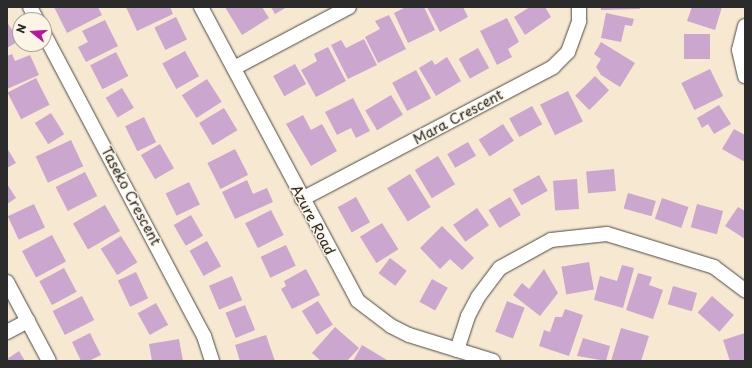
<!DOCTYPE html>
<html>
<head>
<meta charset="utf-8">
<style>
  body { margin:0 }
  #map { position:relative; width:752px; height:368px; overflow:hidden; background:#f7e9d1; font-family:"Playpen Sans",sans-serif }
  div>[style] { position:absolute }
  .building>* { inset:0; background:#cba6cf; transform-origin:0 0 }
  .roads { filter:drop-shadow(0 0 1px #4a4844) drop-shadow(0 0 1px #4a4844) }
  .street>* { height:14px; margin:-7px; padding:0 7px; transform-origin:7px; border-radius:7px; background:#fff }
  span { translate:-50% -50%; white-space:nowrap; text-align:center; line-height:1.15; -webkit-text-stroke:3px #fcf5e5; paint-order:stroke }
  .street-label { font-size:14px; color:#2b2b2b }
  .frame { position:absolute; inset:0; border:8px solid #2b2b2b; pointer-events:none }
  .north { position:absolute; left:12px; top:12px; width:40px; height:40px; box-sizing:border-box; background:#fcf5e5; border:1px solid #a8a49b; border-radius:50%; rotate:287deg; font-size:11px; font-weight:700; line-height:16px; text-align:center; color:#2b2b2b }
  .north::after { content:''; display:block; margin:auto; width:14px; height:18px; background:#b5179e; clip-path:polygon(50% 0,100% 100%,50% 72%,0 100%) }
</style>
</head>
<body>
<div id="map">
  <div class="building">
    <i style="clip-path:polygon(54px 7px,98px 7px,102px 15px,67px 33px)"></i>
    <i style="clip-path:polygon(126px 7px,170px 7px,173px 14px,137px 31px)"></i>
    <i style="clip-path:polygon(225px 7px,262px 7px,269px 18px,242px 35px)"></i>
    <i style="clip-path:polygon(271px 7px,287px 7px,275px 14px)"></i>
    <i style="clip-path:polygon(406px 7px,424px 7px,435px 30px,408px 43px,394px 13px)"></i>
    <i style="clip-path:polygon(427px 7px,463px 7px,468px 17px,440px 32px)"></i>
    <i style="clip-path:polygon(530px 7px,545px 7px,551px 17px,525px 35px,514px 17px)"></i>
    <i style="clip-path:polygon(601px 7px,640px 7px,640px 9px,601px 10px)"></i>
    <i style="clip-path:polygon(692px 7px,722px 7px,715px 30px,687px 21px)"></i>
    <i style="clip-path:polygon(606px 13px,634px 19px,632px 26px,625px 25px,621px 42px,601px 38px)"></i>
    <i style="clip-path:polygon(389px 15px,406px 49px,378px 63px,365px 37px,380px 29px,375px 21px)"></i>
    <i style="left:176px;top:17px;width:25px;height:24px;rotate:64deg"></i>
    <i style="clip-path:polygon(507px 18px,519px 42px,508px 49px,512px 57px,497px 65px,480px 31px)"></i>
    <i style="clip-path:polygon(105px 20px,118px 46px,86px 62px,78px 47px,88px 42px,82px 31px)"></i>
    <i style="clip-path:polygon(7px 22px,19px 41px,7px 48px)"></i>
    <i style="left:684px;top:34px;width:26px;height:25px"></i>
    <i style="clip-path:polygon(364px 39px,377px 65px,348px 79px,331px 45px,341px 40px,346px 48px)"></i>
    <i style="clip-path:polygon(601px 42px,635px 63px,620px 87px,601px 75px,596px 67px,601px 59px,594px 54px)"></i>
    <i style="clip-path:polygon(328px 47px,346px 81px,316px 97px,301px 70px,317px 61px,314px 54px)"></i>
    <i style="left:478px;top:48px;width:23px;height:22px;rotate:61deg"></i>
    <i style="left:185px;top:51px;width:29px;height:26px;rotate:61deg"></i>
    <i style="left:116px;top:52px;width:27px;height:29px;rotate:63deg"></i>
    <i style="clip-path:polygon(12px 54px,15px 61px,30px 55px,39px 75px,7px 89px,7px 56px)"></i>
    <i style="clip-path:polygon(447px 57px,461px 81px,436px 96px,419px 68px,432px 60px,435px 65px)"></i>
    <i style="left:295px;top:64px;width:23px;height:25px;rotate:61deg"></i>
    <i style="left:710px;top:69px;width:30px;height:32px;rotate:64deg"></i>
    <i style="left:416px;top:70px;width:32px;height:27px;rotate:62deg"></i>
    <i style="left:595px;top:76px;width:20px;height:28px;rotate:45deg"></i>
    <i style="left:36px;top:78px;width:30px;height:32px;rotate:63deg"></i>
    <i style="left:207px;top:79px;width:27px;height:30px;rotate:57deg"></i>
    <i style="left:122px;top:88px;width:23px;height:19px;rotate:59deg"></i>
    <i style="left:568px;top:91px;width:34px;height:31px;rotate:64deg"></i>
    <i style="left:391px;top:95px;width:23px;height:30px;rotate:59deg"></i>
    <i style="clip-path:polygon(353px 98px,370px 131px,356px 138px,351px 128px,337px 135px,325px 112px)"></i>
    <i style="clip-path:polygon(719px 105px,731px 124px,714px 134px,708px 124px,702px 128px,697px 118px)"></i>
    <i style="left:532px;top:106px;width:21px;height:26px;rotate:61deg"></i>
    <i style="left:224px;top:108px;width:26px;height:29px;rotate:59deg"></i>
    <i style="left:51px;top:113px;width:25px;height:19px;rotate:58deg"></i>
    <i style="clip-path:polygon(303px 115px,311px 130px,322px 124px,337px 151px,311px 166px,286px 124px)"></i>
    <i style="left:144px;top:117px;width:28px;height:21px;rotate:64deg"></i>
    <i style="left:503px;top:124px;width:20px;height:29px;rotate:57deg"></i>
    <i style="clip-path:polygon(734px 129px,745px 135px,745px 162px,722px 149px)"></i>
    <i style="left:71px;top:140px;width:29px;height:39px;rotate:65deg"></i>
    <i style="left:468px;top:142px;width:16px;height:24px;rotate:60deg"></i>
    <i style="left:160px;top:144px;width:28px;height:22px;rotate:60deg"></i>
    <i style="clip-path:polygon(7px 148px,16px 163px,7px 168px)"></i>
    <i style="left:235px;top:149px;width:29px;height:31px;rotate:63deg"></i>
    <i style="left:438px;top:156px;width:33px;height:27px;rotate:59deg"></i>
    <i style="left:614px;top:169px;width:22px;height:28px;rotate:85deg"></i>
    <i style="left:85px;top:172px;width:27px;height:33px;rotate:63deg"></i>
    <i style="left:410px;top:174px;width:39px;height:27px;rotate:58deg"></i>
    <i style="left:539px;top:175px;width:18px;height:30px;rotate:61deg"></i>
    <i style="left:577px;top:179px;width:30px;height:24px;rotate:86deg"></i>
    <i style="clip-path:polygon(247px 180px,253px 194px,267px 188px,273px 202px,235px 219px,222px 192px)"></i>
    <i style="left:189px;top:182px;width:25px;height:26px;rotate:64deg"></i>
    <i style="clip-path:polygon(7px 184px,16px 198px,7px 204px)"></i>
    <i style="left:628px;top:193px;width:29px;height:16px;rotate:16deg"></i>
    <i style="left:356px;top:197px;width:29px;height:21px;rotate:61deg"></i>
    <i style="left:510px;top:197px;width:21px;height:25px;rotate:59deg"></i>
    <i style="left:662px;top:198px;width:28px;height:22px;rotate:19deg"></i>
    <i style="left:34px;top:204px;width:26px;height:29px;rotate:65deg"></i>
    <i style="left:697px;top:204px;width:27px;height:24px;rotate:15deg"></i>
    <i style="left:105px;top:205px;width:30px;height:37px;rotate:60deg"></i>
    <i style="clip-path:polygon(738px 207px,745px 211px,745px 239px,725px 226px)"></i>
    <i style="left:477px;top:208px;width:21px;height:29px;rotate:55deg"></i>
    <i style="left:271px;top:210px;width:28px;height:29px;rotate:63deg"></i>
    <i style="left:191px;top:215px;width:24px;height:20px;rotate:60deg"></i>
    <i style="left:382px;top:223px;width:31px;height:26px;rotate:58deg"></i>
    <i style="clip-path:polygon(442px 226px,474px 258px,462px 270px,450px 259px,440px 269px,420px 248px)"></i>
    <i style="left:52px;top:235px;width:30px;height:34px;rotate:62deg"></i>
    <i style="left:121px;top:236px;width:31px;height:24px;rotate:58deg"></i>
    <i style="left:207px;top:241px;width:29px;height:20px;rotate:61deg"></i>
    <i style="left:286px;top:245px;width:23px;height:28px;rotate:65deg"></i>
    <i style="left:390px;top:258px;width:21px;height:19px;rotate:37deg"></i>
    <i style="left:589px;top:262px;width:28px;height:28px;rotate:80deg"></i>
    <i style="clip-path:polygon(622px 265px,634px 268px,623px 308px,594px 300px,600px 276px,617px 281px)"></i>
    <i style="left:64px;top:268px;width:27px;height:28px;rotate:62deg"></i>
    <i style="clip-path:polygon(306px 269px,320px 295px,292px 309px,281px 289px,286px 286px,284px 281px)"></i>
    <i style="clip-path:polygon(544px 269px,558px 293px,540px 316px,513px 295px,522px 283px,529px 289px)"></i>
    <i style="left:136px;top:272px;width:29px;height:20px;rotate:65deg"></i>
    <i style="clip-path:polygon(638px 273px,652px 277px,649px 285px,663px 290px,653px 319px,626px 310px)"></i>
    <i style="left:232px;top:276px;width:26px;height:25px;rotate:67deg"></i>
    <i style="left:432px;top:279px;width:18px;height:26px;rotate:29deg"></i>
    <i style="left:673px;top:286px;width:25px;height:19px;rotate:16deg"></i>
    <i style="left:82px;top:296px;width:27px;height:33px;rotate:63deg"></i>
    <i style="left:712px;top:296px;width:29px;height:22px;rotate:41deg"></i>
    <i style="left:318px;top:301px;width:28px;height:19px;rotate:58deg"></i>
    <i style="left:507px;top:301px;width:19px;height:33px;rotate:21deg"></i>
    <i style="left:156px;top:303px;width:25px;height:21px;rotate:61deg"></i>
    <i style="left:245px;top:305px;width:27px;height:21px;rotate:68deg"></i>
    <i style="clip-path:polygon(565px 309px,583px 315px,569px 356px,539px 346px,544px 330px,550px 332px,555px 317px,562px 317px)"></i>
    <i style="clip-path:polygon(335px 327px,359px 348px,347px 361px,321px 361px,312px 353px)"></i>
    <i style="clip-path:polygon(621px 328px,649px 336px,641px 361px,611px 361px)"></i>
    <i style="clip-path:polygon(90px 333px,101px 355px,89px 361px,81px 361px,72px 342px)"></i>
    <i style="clip-path:polygon(745px 333px,745px 361px,730px 361px,723px 340px)"></i>
    <i style="clip-path:polygon(266px 335px,275px 361px,240px 361px,235px 345px)"></i>
    <i style="clip-path:polygon(583px 338px,610px 346px,606px 361px,577px 356px)"></i>
    <i style="clip-path:polygon(179px 339px,183px 361px,152px 361px,149px 344px)"></i>
    <i style="clip-path:polygon(362px 345px,387px 360px,387px 361px,353px 361px)"></i>
    <i style="clip-path:polygon(19px 351px,25px 361px,7px 361px,7px 359px)"></i>
  </div>
  <div class="roads">
    <div class="street">
      <i style="left:30px;top:7px;width:15px;rotate:62deg"></i>
      <i style="left:201px;top:7px;width:333px;rotate:61.9deg"></i>
      <i style="left:358px;top:301px;width:41px;rotate:37.1deg"></i>
      <i style="left:391px;top:326px;width:20px;rotate:27deg"></i>
      <i style="left:409px;top:335px;width:88px;rotate:17.2deg"></i>
      <i style="left:745px;top:26px;width:25px;rotate:104deg"></i>
      <i style="left:739px;top:50px;width:27px;rotate:77deg"></i>
      <i style="left:44px;top:34px;width:342px;rotate:62.1deg"></i>
      <i style="left:204px;top:336px;width:26px;rotate:72deg"></i>
      <i style="left:234px;top:68px;width:130px;rotate:-27.9deg"></i>
      <i style="left:302px;top:199px;width:284px;rotate:-27.7deg"></i>
      <i style="left:553px;top:67px;width:21px;rotate:-45deg"></i>
      <i style="left:568px;top:52px;width:33px;rotate:-70deg"></i>
      <i style="left:579px;top:21px;width:14px;rotate:-90deg"></i>
      <i style="left:7px;top:282px;width:89px;rotate:62deg"></i>
      <i style="left:7px;top:332px;width:24px;rotate:-28deg"></i>
      <i style="left:457px;top:350px;width:36px;rotate:-72deg"></i>
      <i style="left:468px;top:316px;width:21px;rotate:-62deg"></i>
      <i style="left:478px;top:297px;width:36px;rotate:-53deg"></i>
      <i style="left:500px;top:268px;width:58px;rotate:-28.8deg"></i>
      <i style="left:551px;top:240px;width:56px;rotate:-6.1deg"></i>
      <i style="left:607px;top:234px;width:112px;rotate:17.1deg"></i>
      <i style="left:714px;top:267px;width:39px;rotate:37deg"></i>
    </div>
  </div>
  <div class="street-label">
    <span style="left:458px;top:117px;rotate:-28deg">Mara Crescent</span>
    <span style="left:131px;top:196px;rotate:62deg">Taseko Crescent</span>
    <span style="left:313px;top:220px;rotate:62deg">Azure Road</span>
  </div>
  <div class="frame"></div>
  <div class="north">N</div>
</div>
</body>
</html>
